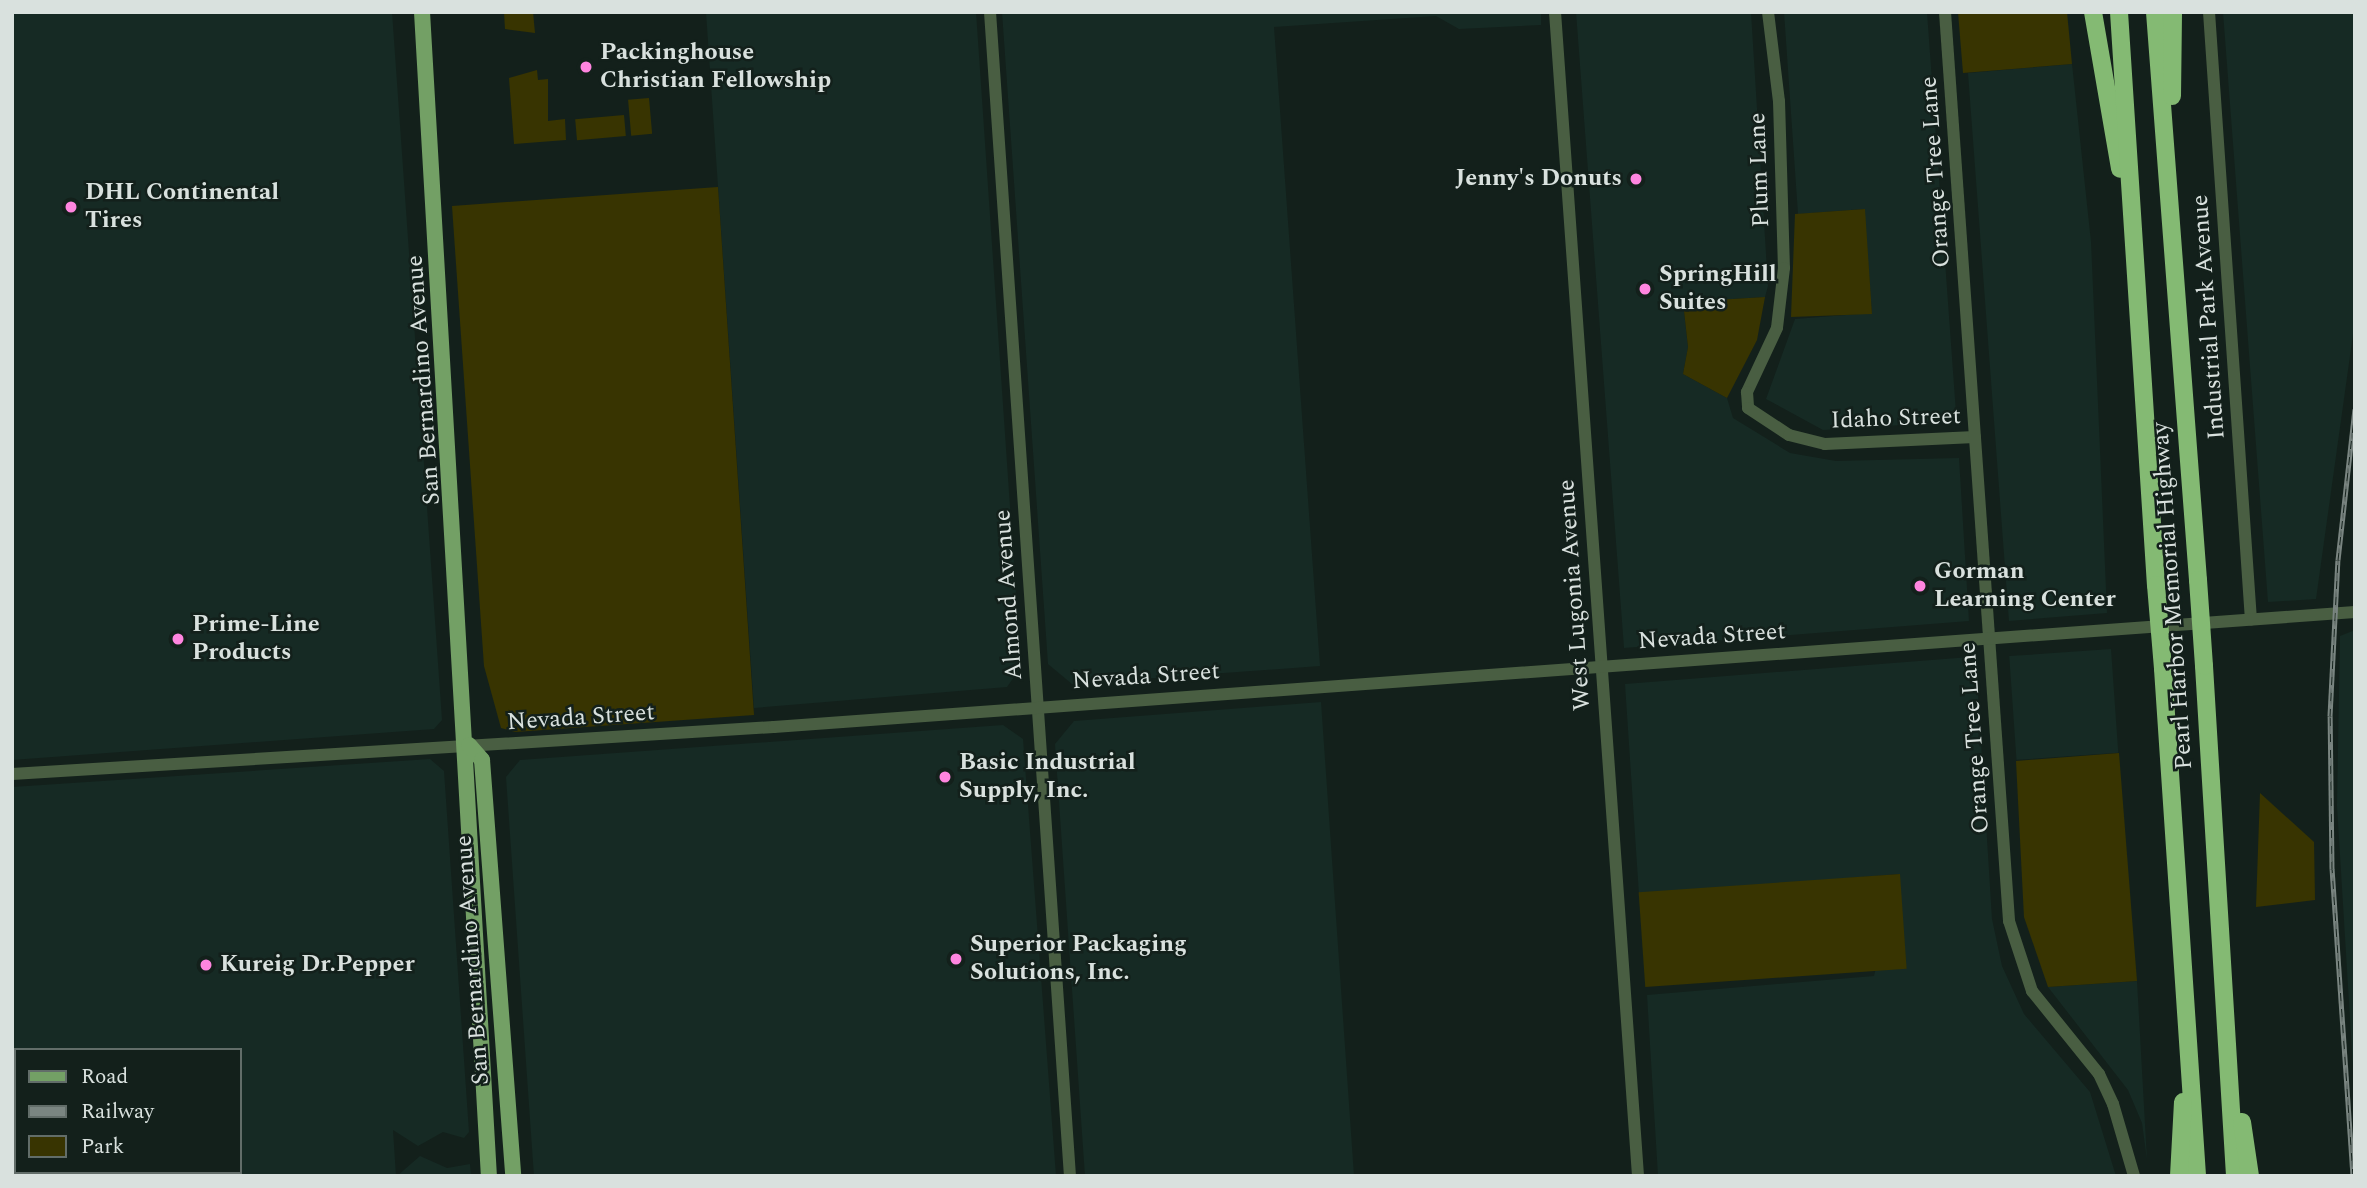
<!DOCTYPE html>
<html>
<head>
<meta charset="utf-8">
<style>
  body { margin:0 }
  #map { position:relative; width:2367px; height:1188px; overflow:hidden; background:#13201b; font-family:Spectral,serif }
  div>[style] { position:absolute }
  .built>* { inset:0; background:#162a24; transform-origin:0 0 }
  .green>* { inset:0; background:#383401; transform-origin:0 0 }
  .minor>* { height:12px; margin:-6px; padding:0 6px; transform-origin:6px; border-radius:6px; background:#495e42 }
  .major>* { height:16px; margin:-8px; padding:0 8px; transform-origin:8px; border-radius:8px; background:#73a065 }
  .highway>* { height:18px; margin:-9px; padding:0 9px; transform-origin:9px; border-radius:9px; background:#84ba73 }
  .rail>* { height:5px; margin-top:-2.5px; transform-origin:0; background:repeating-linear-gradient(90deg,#13201b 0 8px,#7a8581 0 16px); box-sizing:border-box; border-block:2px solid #7a8581 }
  .highway-bridge>* { height:18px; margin:-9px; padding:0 9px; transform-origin:9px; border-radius:9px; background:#84ba73 }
  .dots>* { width:19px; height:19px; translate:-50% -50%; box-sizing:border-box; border:4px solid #13201b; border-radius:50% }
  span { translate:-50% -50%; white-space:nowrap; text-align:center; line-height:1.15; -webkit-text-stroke:5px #13201b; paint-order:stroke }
  .poi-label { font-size:24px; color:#d9e1de; font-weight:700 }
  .left { translate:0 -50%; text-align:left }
  .right { translate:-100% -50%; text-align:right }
  .street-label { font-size:24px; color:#d9e1de }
  .frame { position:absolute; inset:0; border:14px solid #d9e1de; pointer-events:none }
  .legend { position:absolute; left:14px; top:1048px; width:228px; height:126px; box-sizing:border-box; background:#13201b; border:2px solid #626d69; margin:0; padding:9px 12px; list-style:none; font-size:21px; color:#d9e1de }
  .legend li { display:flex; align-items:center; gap:14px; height:35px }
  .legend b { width:35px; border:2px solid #626d69 }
</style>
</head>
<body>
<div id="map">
  <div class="built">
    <i style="clip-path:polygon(12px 12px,392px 12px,442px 720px,434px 729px,12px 760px)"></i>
    <i style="clip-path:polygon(706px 12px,976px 12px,1021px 667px,1007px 687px,754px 708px)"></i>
    <i style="clip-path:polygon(1002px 12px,1541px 12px,1541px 25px,1459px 29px,1436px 16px,1274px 27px,1320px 666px,1072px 684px,1048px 664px)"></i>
    <i style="clip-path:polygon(1576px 12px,1751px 12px,1768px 286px,1765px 297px,1683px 302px,1688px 347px,1683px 374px,1727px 398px,1733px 418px,1790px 453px,1836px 461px,1959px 458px,1969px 621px,1624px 648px)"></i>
    <i style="clip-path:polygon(1784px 12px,1927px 12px,1956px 413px,1949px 422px,1823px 430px,1766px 399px,1795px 319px,1872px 313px,1864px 209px,1798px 214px)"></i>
    <i style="clip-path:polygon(2223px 12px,2355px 12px,2355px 320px,2316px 599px,2268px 602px)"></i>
    <i style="clip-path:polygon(2072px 64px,2091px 242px,2107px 613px,2009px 621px,1968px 73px)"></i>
    <i style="clip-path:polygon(2355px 630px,2355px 1100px,2337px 806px,2340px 636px)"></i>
    <i style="left:2111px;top:649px;width:104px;height:102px;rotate:86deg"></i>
    <i style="clip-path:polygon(1970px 657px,1976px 662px,1992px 919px,2002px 966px,2024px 1014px,2090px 1092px,2116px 1176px,1658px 1176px,1647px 995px,1874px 976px,1899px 874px,1639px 895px,1625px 684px)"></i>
    <i style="clip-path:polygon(1321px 702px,1354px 1176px,1085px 1176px,1055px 744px,1074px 721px)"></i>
    <i style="clip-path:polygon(1003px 725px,1023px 739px,1056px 1176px,534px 1176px,506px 777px,520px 760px)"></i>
    <i style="clip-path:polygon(evenodd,430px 759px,444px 771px,469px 1132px,464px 1138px,443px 1132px,418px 1146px,393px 1130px,396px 1176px,12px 1176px,12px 787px,430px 759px,16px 1050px,240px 1050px,240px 1172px,16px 1172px,16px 1050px)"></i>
    <i style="clip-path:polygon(2137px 981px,2147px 1160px,2142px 1123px,2128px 1090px,2048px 987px)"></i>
    <i style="clip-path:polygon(420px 1156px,447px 1168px,470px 1164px,471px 1176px,397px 1176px)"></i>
  </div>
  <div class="green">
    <i style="clip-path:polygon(504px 12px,533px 12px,535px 33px,505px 29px)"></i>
    <i style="clip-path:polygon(1958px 12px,2067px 12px,2072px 64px,1963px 73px)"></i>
    <i style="clip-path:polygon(537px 70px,538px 80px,548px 79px,548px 121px,565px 119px,566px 140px,514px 144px,509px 78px)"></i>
    <i style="left:649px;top:98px;width:36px;height:21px;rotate:85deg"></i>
    <i style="left:624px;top:115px;width:21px;height:49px;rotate:85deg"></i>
    <i style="clip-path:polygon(718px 187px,754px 715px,515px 732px,501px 728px,484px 666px,452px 206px)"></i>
    <i style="clip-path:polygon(1865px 209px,1872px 314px,1791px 317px,1795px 214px)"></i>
    <i style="clip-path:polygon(1765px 297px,1757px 340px,1727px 398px,1683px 374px,1688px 347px,1683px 302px)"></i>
    <i style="clip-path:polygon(2119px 753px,2137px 981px,2048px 987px,2024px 917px,2016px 761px)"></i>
    <i style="clip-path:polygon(2260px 793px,2314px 842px,2315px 900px,2256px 907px)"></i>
    <i style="left:1900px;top:874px;width:95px;height:262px;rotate:86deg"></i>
  </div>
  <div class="minor">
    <i style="left:990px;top:12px;width:1167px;rotate:86.07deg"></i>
    <i style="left:1555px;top:12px;width:1167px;rotate:85.92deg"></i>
    <i style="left:1768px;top:12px;width:90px;rotate:83deg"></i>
    <i style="left:1779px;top:101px;width:167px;rotate:88.3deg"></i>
    <i style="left:1784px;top:268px;width:60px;rotate:96.7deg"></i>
    <i style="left:1777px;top:328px;width:71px;rotate:115.1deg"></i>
    <i style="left:1747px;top:392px;width:16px;rotate:86deg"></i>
    <i style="left:1748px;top:408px;width:49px;rotate:33.4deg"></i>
    <i style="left:1789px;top:435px;width:37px;rotate:14deg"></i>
    <i style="left:1825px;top:444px;width:150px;rotate:-2.7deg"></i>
    <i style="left:1945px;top:12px;width:911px;rotate:85.97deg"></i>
    <i style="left:2009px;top:921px;width:74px;rotate:71.8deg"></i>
    <i style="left:2032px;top:991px;width:107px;rotate:51.1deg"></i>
    <i style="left:2099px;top:1074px;width:33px;rotate:65deg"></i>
    <i style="left:2113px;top:1104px;width:75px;rotate:73.7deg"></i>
    <i style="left:2209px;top:12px;width:609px;rotate:86.05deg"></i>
    <i style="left:12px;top:774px;width:763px;rotate:-3.53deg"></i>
    <i style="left:774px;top:727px;width:1585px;rotate:-4.16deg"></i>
  </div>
  <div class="major">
    <i style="left:422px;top:12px;width:1166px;rotate:86.71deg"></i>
    <i style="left:469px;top:745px;width:20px;rotate:49deg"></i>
    <i style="left:482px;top:760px;width:417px;rotate:85.7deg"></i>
  </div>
  <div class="highway">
    <i style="left:2093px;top:12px;width:159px;rotate:80.2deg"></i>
    <i style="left:2119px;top:12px;width:574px;rotate:86.31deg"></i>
    <i style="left:2155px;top:12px;width:570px;rotate:85.67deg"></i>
    <i style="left:2172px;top:96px;width:84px;rotate:-89.3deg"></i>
    <i style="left:2204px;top:666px;width:511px;rotate:86.52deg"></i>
    <i style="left:2163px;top:669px;width:508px;rotate:86.16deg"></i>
    <i style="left:2242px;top:1122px;width:55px;rotate:81.6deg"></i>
    <i style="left:2179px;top:1176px;width:74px;rotate:-86.9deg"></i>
  </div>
  <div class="rail">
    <i style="left:2353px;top:1176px;width:308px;rotate:-93.9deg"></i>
    <i style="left:2332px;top:869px;width:153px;rotate:-90.7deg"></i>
    <i style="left:2330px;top:716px;width:156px;rotate:-87.1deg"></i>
    <i style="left:2338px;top:560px;width:152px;rotate:-83.6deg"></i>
  </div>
  <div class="highway-bridge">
    <i style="left:2198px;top:580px;width:86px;rotate:86deg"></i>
    <i style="left:2156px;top:585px;width:84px;rotate:85.2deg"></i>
  </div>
  <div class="dots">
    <i style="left:586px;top:67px;background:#ff85df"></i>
    <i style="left:1636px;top:179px;background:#ff85df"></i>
    <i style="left:71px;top:207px;background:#ff85df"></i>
    <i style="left:1645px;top:289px;background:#ff85df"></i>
    <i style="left:1920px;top:586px;background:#ff85df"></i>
    <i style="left:178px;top:639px;background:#ff85df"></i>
    <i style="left:945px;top:777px;background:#ff85df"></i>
    <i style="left:956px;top:959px;background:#ff85df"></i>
    <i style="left:206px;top:965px;background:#ff85df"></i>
  </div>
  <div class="poi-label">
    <span class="left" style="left:600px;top:67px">Packinghouse<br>Christian Fellowship</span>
    <span class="right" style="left:1622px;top:179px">Jenny's Donuts</span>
    <span class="left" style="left:85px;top:207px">DHL Continental<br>Tires</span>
    <span class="left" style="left:1659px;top:289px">SpringHill<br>Suites</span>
    <span class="left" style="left:1934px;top:586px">Gorman<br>Learning Center</span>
    <span class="left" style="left:192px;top:639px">Prime-Line<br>Products</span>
    <span class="left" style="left:959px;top:777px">Basic Industrial<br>Supply, Inc.</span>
    <span class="left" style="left:970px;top:959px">Superior Packaging<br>Solutions, Inc.</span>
    <span class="left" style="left:220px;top:965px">Kureig Dr.Pepper</span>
  </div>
  <div class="street-label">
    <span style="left:1760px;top:170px;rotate:-92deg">Plum Lane</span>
    <span style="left:1936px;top:172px;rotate:-94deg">Orange Tree Lane</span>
    <span style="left:2209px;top:317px;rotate:-94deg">Industrial Park Avenue</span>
    <span style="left:424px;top:380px;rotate:-94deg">San Bernardino Avenue</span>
    <span style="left:1896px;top:419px;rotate:-2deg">Idaho Street</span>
    <span style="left:1009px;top:595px;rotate:-94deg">Almond Avenue</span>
    <span style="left:1575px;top:595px;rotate:-94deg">West Lugonia Avenue</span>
    <span style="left:2173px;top:596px;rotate:-94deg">Pearl Harbor Memorial Highway</span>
    <span style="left:1712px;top:637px;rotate:-4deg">Nevada Street</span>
    <span style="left:1146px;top:677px;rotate:-4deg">Nevada Street</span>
    <span style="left:581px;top:718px;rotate:-4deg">Nevada Street</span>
    <span style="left:1975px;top:738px;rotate:-94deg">Orange Tree Lane</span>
    <span style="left:473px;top:960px;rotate:-94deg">San Bernardino Avenue</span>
  </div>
  <div class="frame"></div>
  <ul class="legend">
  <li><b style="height:9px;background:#73a065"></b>Road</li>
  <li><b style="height:9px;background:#7a8581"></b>Railway</li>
  <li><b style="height:19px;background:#383401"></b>Park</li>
  </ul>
</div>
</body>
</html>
